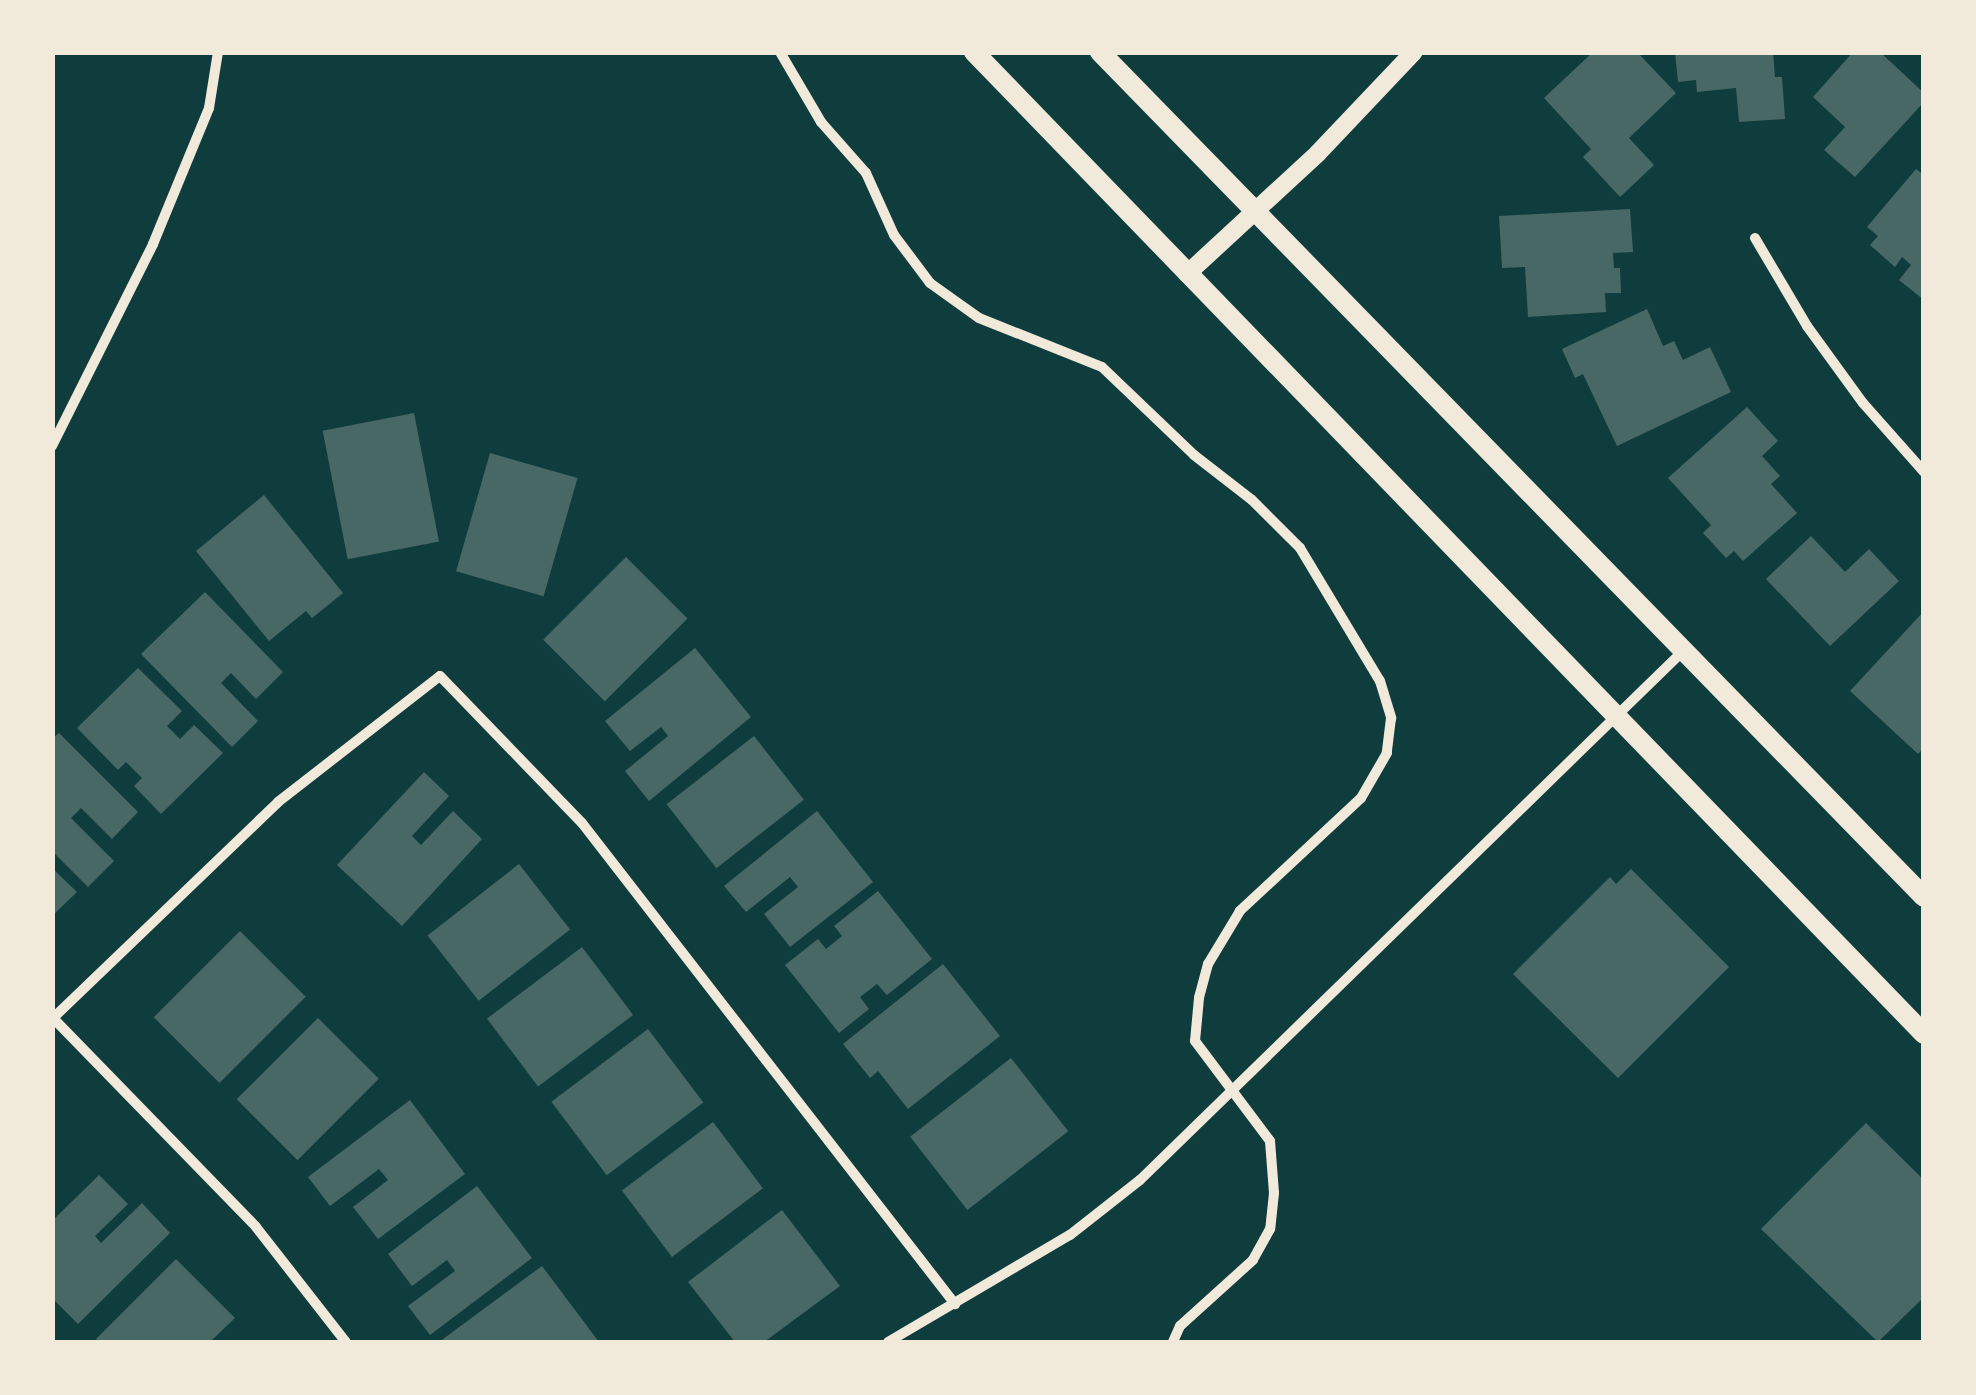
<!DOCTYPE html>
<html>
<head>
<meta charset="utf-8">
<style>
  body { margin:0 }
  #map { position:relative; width:1976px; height:1395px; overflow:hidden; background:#0f3d3e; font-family:Georgia,serif }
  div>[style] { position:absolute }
  .building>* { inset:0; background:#486865; transform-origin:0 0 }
  .minor>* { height:10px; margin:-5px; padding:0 5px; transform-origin:5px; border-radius:5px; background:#f1e9da }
  .tertiary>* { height:18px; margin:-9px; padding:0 9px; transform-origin:9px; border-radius:9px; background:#f1e9da }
  .secondary>* { height:20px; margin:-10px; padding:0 10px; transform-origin:10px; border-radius:10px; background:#f1e9da }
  span { translate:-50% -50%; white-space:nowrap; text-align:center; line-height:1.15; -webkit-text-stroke:10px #f1e9da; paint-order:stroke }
  .frame { position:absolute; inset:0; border:55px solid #f1e9da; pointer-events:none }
</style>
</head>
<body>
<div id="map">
  <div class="building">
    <i style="clip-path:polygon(1593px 52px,1637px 52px,1676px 93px,1629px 138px,1654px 165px,1620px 197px,1583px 157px,1591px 149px,1544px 98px)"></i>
    <i style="clip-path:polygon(1675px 52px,1773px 52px,1775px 77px,1782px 77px,1785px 119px,1739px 122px,1736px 88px,1697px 92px,1696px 80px,1678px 82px)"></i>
    <i style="clip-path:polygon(1853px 52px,1880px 52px,1924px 93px,1924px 102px,1855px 177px,1824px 150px,1845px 127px,1813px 97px)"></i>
    <i style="clip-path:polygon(1916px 169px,1924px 175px,1924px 300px,1899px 280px,1911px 265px,1902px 257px,1895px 267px,1870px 245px,1878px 236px,1867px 227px)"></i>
    <i style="clip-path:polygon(1630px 209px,1633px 252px,1613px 253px,1614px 268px,1620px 268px,1621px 293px,1605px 293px,1606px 312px,1528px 317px,1525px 267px,1502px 268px,1499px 216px)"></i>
    <i style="clip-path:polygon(1647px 309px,1663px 346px,1674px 341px,1683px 360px,1710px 347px,1731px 392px,1617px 446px,1583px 374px,1575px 378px,1562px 349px)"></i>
    <i style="clip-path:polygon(1747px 407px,1778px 441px,1762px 456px,1780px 476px,1771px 484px,1797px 513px,1743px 561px,1734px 551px,1726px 558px,1703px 533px,1711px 525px,1668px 478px)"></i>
    <i style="left:414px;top:413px;width:131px;height:93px;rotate:79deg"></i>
    <i style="left:490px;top:453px;width:91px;height:123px;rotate:16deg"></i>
    <i style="clip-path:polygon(264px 495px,343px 593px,312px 618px,306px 611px,269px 641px,196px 551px)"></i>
    <i style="clip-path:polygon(1811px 536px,1845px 572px,1869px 549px,1899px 581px,1830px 646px,1766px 579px)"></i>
    <i style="left:626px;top:557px;width:87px;height:117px;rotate:45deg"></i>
    <i style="clip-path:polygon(205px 592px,283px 672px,256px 699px,231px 673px,221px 683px,258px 721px,232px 747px,141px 654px)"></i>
    <i style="clip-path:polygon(1924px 611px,1924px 748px,1918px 754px,1850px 691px)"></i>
    <i style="clip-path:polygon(695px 648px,751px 717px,649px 801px,625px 771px,668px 736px,661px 727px,630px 751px,605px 721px)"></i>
    <i style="clip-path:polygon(138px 668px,182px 711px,167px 726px,180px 739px,194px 725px,223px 753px,161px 814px,134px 786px,142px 778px,126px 762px,118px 770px,77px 728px)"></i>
    <i style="clip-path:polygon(59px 733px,138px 812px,112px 839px,81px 808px,71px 818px,114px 861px,88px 887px,52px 851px,52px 739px)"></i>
    <i style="left:754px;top:736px;width:81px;height:111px;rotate:52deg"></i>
    <i style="clip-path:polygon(424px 772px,449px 796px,412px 836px,421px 845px,453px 811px,482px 839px,402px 926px,337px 865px)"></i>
    <i style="clip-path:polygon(817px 811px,873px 882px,790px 947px,764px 914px,798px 887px,790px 877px,746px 912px,724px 886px)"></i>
    <i style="left:519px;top:864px;width:83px;height:116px;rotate:52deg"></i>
    <i style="clip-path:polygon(52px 868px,77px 892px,52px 916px)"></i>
    <i style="clip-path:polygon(1631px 869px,1729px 967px,1618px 1078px,1513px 974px,1610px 877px,1616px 884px)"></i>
    <i style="clip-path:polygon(878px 891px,932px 959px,887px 995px,877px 984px,860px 997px,869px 1009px,839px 1033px,785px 965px,818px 939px,826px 949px,842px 936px,834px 926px)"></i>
    <i style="left:240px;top:931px;width:93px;height:122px;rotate:45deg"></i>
    <i style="left:582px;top:947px;width:85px;height:119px;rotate:53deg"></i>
    <i style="clip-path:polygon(943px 964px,1000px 1036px,908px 1109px,878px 1071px,870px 1078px,843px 1044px)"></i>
    <i style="left:318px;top:1018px;width:86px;height:115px;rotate:45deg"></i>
    <i style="left:648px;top:1029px;width:92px;height:121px;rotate:53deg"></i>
    <i style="left:1011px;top:1058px;width:93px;height:128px;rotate:52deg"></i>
    <i style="clip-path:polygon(410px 1100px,465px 1174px,378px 1239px,353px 1207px,388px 1180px,379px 1169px,330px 1206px,308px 1177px)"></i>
    <i style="left:713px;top:1122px;width:83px;height:114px;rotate:53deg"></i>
    <i style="clip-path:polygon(1866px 1123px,1924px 1180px,1924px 1297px,1878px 1342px,1761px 1229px)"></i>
    <i style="clip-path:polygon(99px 1175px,128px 1204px,95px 1236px,101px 1243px,142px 1203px,170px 1233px,78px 1324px,52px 1298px,52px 1221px)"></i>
    <i style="clip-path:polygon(477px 1186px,532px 1258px,430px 1335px,408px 1306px,455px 1271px,447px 1260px,412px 1286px,388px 1254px)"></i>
    <i style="clip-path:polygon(782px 1210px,840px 1286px,764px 1342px,735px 1342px,688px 1282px)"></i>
    <i style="clip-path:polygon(176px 1259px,235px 1318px,210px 1342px,100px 1342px,96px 1339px)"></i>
    <i style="clip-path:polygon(542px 1266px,599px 1342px,439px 1342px)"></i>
  </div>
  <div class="minor">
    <i style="left:780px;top:52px;width:81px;rotate:59.6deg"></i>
    <i style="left:821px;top:122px;width:68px;rotate:48.6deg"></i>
    <i style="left:866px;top:173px;width:68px;rotate:65.7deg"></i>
    <i style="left:894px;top:235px;width:60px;rotate:53.1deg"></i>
    <i style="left:930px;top:283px;width:60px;rotate:35.5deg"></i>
    <i style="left:979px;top:318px;width:132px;rotate:21.7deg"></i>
    <i style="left:1102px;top:367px;width:127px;rotate:43.7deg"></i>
    <i style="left:1194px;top:455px;width:73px;rotate:37.8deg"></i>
    <i style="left:1252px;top:500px;width:68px;rotate:45deg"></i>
    <i style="left:1300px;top:548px;width:155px;rotate:59deg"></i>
    <i style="left:1380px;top:681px;width:39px;rotate:73deg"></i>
    <i style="left:1391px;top:718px;width:35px;rotate:97deg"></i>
    <i style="left:1387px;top:753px;width:52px;rotate:120deg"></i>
    <i style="left:1361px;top:798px;width:166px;rotate:137deg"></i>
    <i style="left:1240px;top:911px;width:62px;rotate:121.1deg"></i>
    <i style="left:1208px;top:964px;width:35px;rotate:105deg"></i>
    <i style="left:1199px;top:998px;width:43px;rotate:95.3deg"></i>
    <i style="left:1195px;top:1041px;width:125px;rotate:53.1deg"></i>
    <i style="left:1270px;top:1141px;width:52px;rotate:85.6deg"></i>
    <i style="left:1274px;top:1193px;width:36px;rotate:96deg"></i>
    <i style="left:1270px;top:1229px;width:35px;rotate:119deg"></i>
    <i style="left:1253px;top:1260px;width:98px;rotate:137.9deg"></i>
    <i style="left:1180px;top:1326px;width:17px;rotate:114deg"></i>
    <i style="left:1755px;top:238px;width:102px;rotate:59.4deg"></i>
    <i style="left:1807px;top:326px;width:95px;rotate:54deg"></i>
    <i style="left:1863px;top:403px;width:92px;rotate:48.5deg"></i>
    <i style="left:52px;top:446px;width:226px;rotate:-63.4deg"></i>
    <i style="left:153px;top:244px;width:147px;rotate:-67.6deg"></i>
    <i style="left:209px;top:108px;width:57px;rotate:-80.9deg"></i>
    <i style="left:53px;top:1018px;width:291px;rotate:45.8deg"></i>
    <i style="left:256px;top:1227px;width:146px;rotate:52deg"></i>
    <i style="left:52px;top:1019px;width:313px;rotate:-43.8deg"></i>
    <i style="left:278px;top:802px;width:205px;rotate:-37.9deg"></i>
    <i style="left:440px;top:676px;width:204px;rotate:46deg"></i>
    <i style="left:582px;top:823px;width:609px;rotate:52.21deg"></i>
    <i style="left:888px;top:1342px;width:211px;rotate:-30.5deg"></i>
    <i style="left:1070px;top:1235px;width:89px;rotate:-38.2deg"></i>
    <i style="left:1140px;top:1180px;width:758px;rotate:-44.25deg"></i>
  </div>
  <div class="tertiary">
    <i style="left:1187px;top:274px;width:178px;rotate:-42.7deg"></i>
    <i style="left:1318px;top:153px;width:139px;rotate:-46.5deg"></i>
  </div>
  <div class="secondary">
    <i style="left:974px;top:52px;width:1366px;rotate:45.95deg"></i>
    <i style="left:1100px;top:52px;width:1180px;rotate:45.72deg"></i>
  </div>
  <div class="frame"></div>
</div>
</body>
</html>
